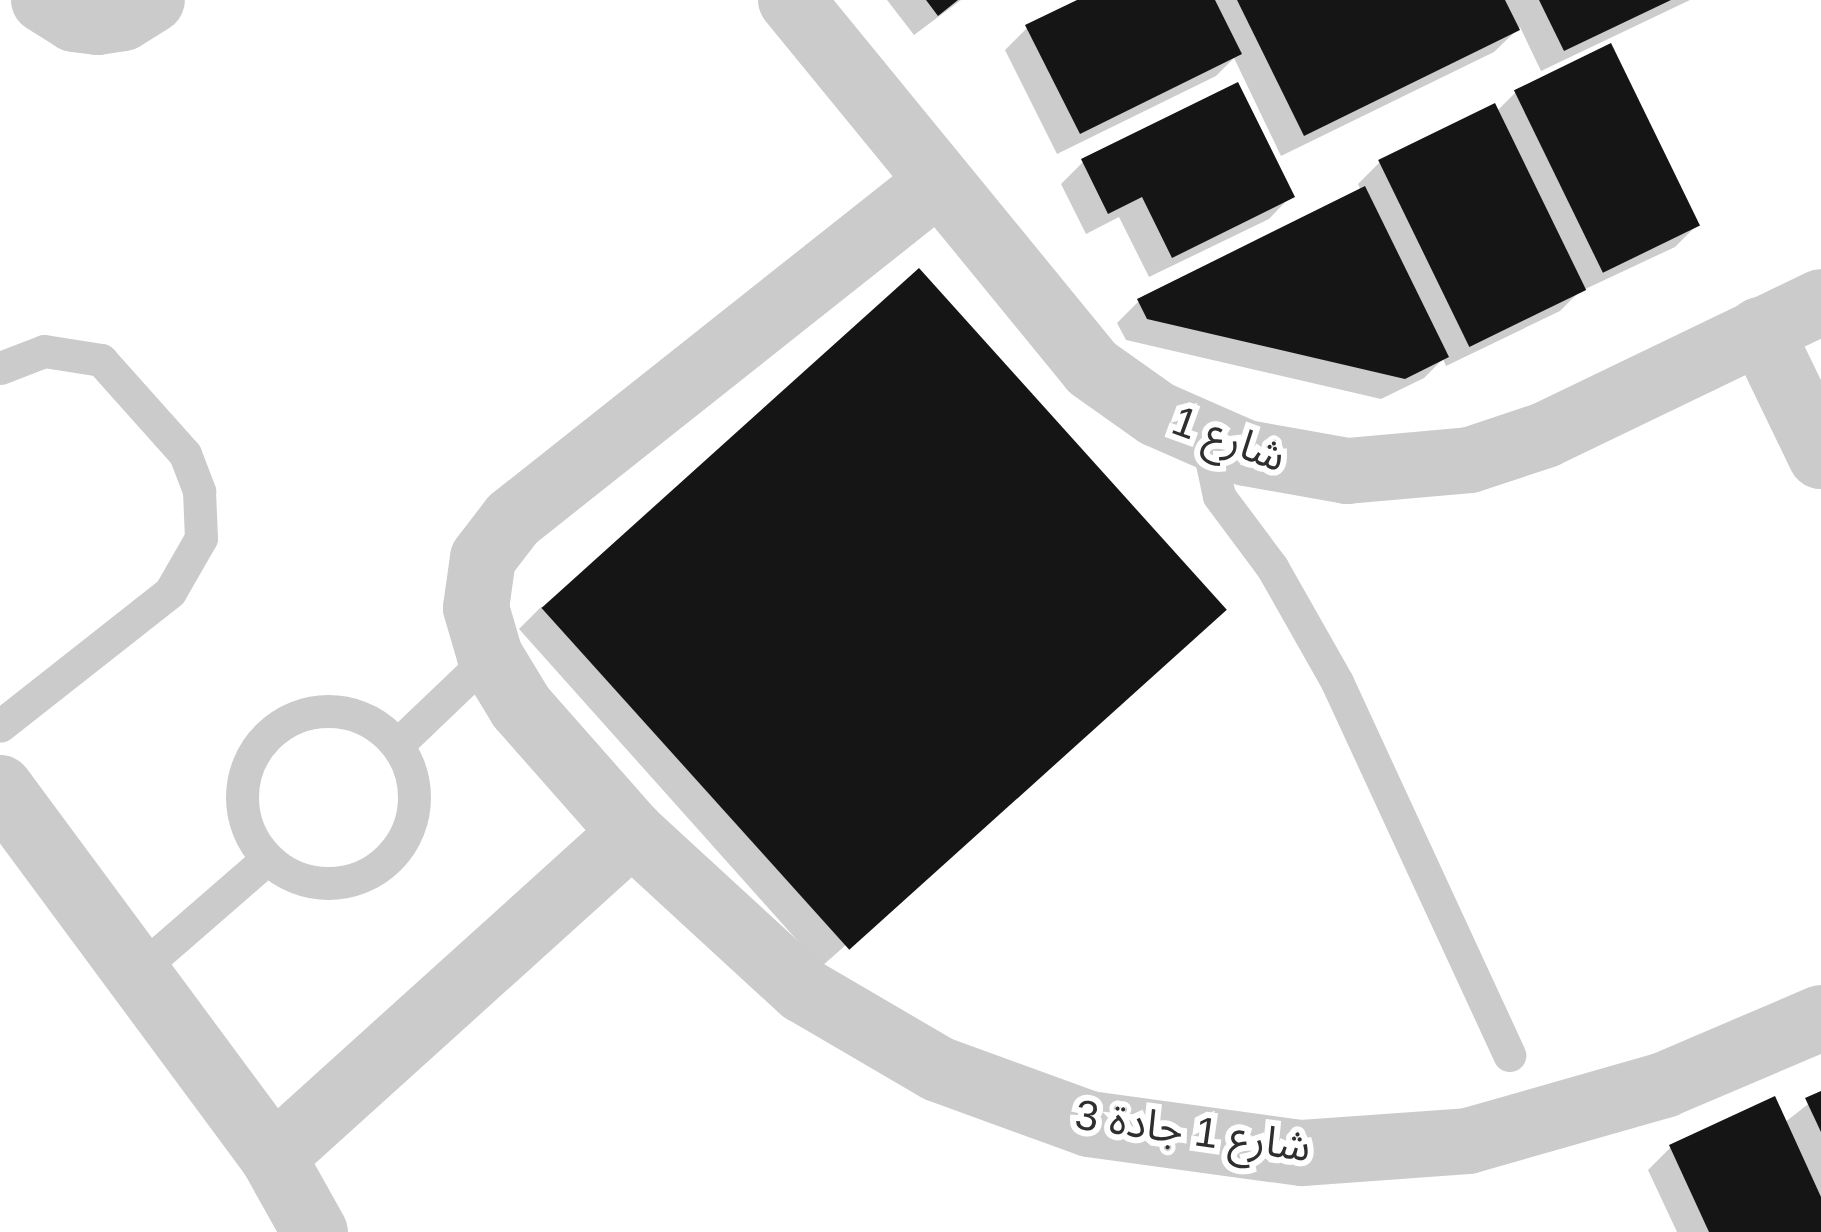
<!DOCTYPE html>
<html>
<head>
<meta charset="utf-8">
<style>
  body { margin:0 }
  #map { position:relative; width:1821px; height:1232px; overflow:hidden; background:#fff; font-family:Helvetica,"Noto Sans Arabic",sans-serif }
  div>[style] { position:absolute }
  .shadow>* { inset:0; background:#0003 }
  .building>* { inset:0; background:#151515; transform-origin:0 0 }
  .lane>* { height:33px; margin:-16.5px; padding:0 16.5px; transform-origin:16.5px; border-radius:16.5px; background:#cbcbcb }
  .lane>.ring { margin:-16.5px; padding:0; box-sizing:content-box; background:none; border:33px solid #cbcbcb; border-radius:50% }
  .street>* { height:66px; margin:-33px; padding:0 33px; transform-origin:33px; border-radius:33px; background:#cbcbcb }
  span { translate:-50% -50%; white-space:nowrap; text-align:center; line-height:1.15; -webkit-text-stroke:12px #fff; paint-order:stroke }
  .street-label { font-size:42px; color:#2e2e2e }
</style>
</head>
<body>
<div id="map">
  <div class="shadow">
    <i style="clip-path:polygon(887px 0,961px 0,914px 35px)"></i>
    <i style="clip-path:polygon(1083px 0,1690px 0,1541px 71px,1520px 27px,1494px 52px,1281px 156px,1234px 58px,1216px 76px,1057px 154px,1005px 50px,1027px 28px)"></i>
    <i style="clip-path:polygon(1516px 92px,1697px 225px,1675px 247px,1579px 292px,1560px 311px,1446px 366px,1443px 359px,1424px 378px,1381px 399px,1126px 340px,1117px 323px,1139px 301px,1361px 191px,1358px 184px,1380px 162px,1496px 112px)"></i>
    <i style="clip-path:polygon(1083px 162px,1291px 196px,1269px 219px,1149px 277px,1119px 217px,1086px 234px,1061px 184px)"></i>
    <i style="clip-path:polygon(541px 607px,1199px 632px,821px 967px,519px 629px)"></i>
    <i style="clip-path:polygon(1821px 1094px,1821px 1232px,1677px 1232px,1648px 1170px,1670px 1148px,1784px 1123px)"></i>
  </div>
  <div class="building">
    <i style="clip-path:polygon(926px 0,958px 0,938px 16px)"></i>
    <i style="clip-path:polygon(1077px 0,1215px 0,1242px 54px,1080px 134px,1025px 25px)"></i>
    <i style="clip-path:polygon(1237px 0,1505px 0,1520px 30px,1304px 136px)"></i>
    <i style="clip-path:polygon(1539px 0,1671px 0,1564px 51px)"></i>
    <i style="left:1611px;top:43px;width:203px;height:108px;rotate:64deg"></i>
    <i style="clip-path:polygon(1238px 82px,1295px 197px,1172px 258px,1142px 197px,1108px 214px,1081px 159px)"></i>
    <i style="left:1495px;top:103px;width:208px;height:130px;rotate:64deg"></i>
    <i style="clip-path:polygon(1365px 186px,1449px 357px,1405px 379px,1147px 319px,1137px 299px)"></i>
    <i style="left:919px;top:268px;width:460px;height:508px;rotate:48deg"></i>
    <i style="clip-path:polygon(1821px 1091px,1821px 1132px,1805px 1098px)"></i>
    <i style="clip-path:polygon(1775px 1096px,1821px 1197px,1821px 1232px,1709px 1232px,1669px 1145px)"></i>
  </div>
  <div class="lane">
    <i style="left:0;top:368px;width:47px;rotate:-21.1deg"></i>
    <i style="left:44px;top:351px;width:58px;rotate:9deg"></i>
    <i style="left:101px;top:360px;width:126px;rotate:48.2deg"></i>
    <i style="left:185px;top:454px;width:40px;rotate:69deg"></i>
    <i style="left:199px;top:491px;width:47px;rotate:87.6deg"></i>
    <i style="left:201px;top:538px;width:62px;rotate:119.9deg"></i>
    <i style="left:170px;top:592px;width:216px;rotate:141.8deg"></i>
    <i style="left:1207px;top:440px;width:57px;rotate:77.9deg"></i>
    <i style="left:1219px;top:496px;width:89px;rotate:53.3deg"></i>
    <i style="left:1272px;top:567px;width:132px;rotate:60.5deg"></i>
    <i style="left:1337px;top:682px;width:411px;rotate:65.2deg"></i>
    <i class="ring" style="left:242px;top:711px;width:139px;height:139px"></i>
    <i style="left:397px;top:745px;width:129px;rotate:-43.7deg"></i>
    <i style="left:138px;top:971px;width:171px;rotate:-41deg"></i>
  </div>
  <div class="street">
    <i style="left:44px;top:0;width:36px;rotate:32deg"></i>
    <i style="left:74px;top:19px;width:24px;rotate:7deg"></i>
    <i style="left:98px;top:22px;width:25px;rotate:-9deg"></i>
    <i style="left:123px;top:18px;width:34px;rotate:-32deg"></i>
    <i style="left:791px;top:0;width:475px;rotate:50.7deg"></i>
    <i style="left:1092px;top:368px;width:80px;rotate:35.3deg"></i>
    <i style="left:1157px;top:414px;width:97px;rotate:23.7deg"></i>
    <i style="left:1246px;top:453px;width:103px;rotate:10.1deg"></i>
    <i style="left:1347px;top:471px;width:123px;rotate:-5.1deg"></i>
    <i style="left:1470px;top:460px;width:79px;rotate:-18.4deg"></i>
    <i style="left:1545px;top:435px;width:306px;rotate:-25.7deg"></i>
    <i style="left:937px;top:183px;width:541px;rotate:141.6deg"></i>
    <i style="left:513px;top:519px;width:49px;rotate:127.6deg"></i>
    <i style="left:483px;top:558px;width:50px;rotate:98deg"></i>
    <i style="left:476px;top:608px;width:50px;rotate:73.7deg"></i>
    <i style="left:490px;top:656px;width:60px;rotate:58.7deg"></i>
    <i style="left:521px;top:707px;width:168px;rotate:48.6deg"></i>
    <i style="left:632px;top:833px;width:232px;rotate:42.6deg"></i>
    <i style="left:803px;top:990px;width:156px;rotate:30.3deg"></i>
    <i style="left:938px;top:1069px;width:161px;rotate:20deg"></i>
    <i style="left:1089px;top:1124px;width:215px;rotate:7.8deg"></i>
    <i style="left:1302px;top:1153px;width:166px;rotate:-4.1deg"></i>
    <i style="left:1468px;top:1141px;width:204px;rotate:-15.9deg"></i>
    <i style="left:1664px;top:1085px;width:171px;rotate:-23.1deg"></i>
    <i style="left:1760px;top:330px;width:140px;rotate:64.2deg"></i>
    <i style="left:0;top:788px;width:459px;rotate:53.5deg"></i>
    <i style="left:273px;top:1157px;width:86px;rotate:60.8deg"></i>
    <i style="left:273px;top:1157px;width:484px;rotate:-42.1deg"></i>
  </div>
  <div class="street-label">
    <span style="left:1229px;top:439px;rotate:20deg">شارع 1</span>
    <span style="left:1193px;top:1131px;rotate:8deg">شارع 1 جادة 3</span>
  </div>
</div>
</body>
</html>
